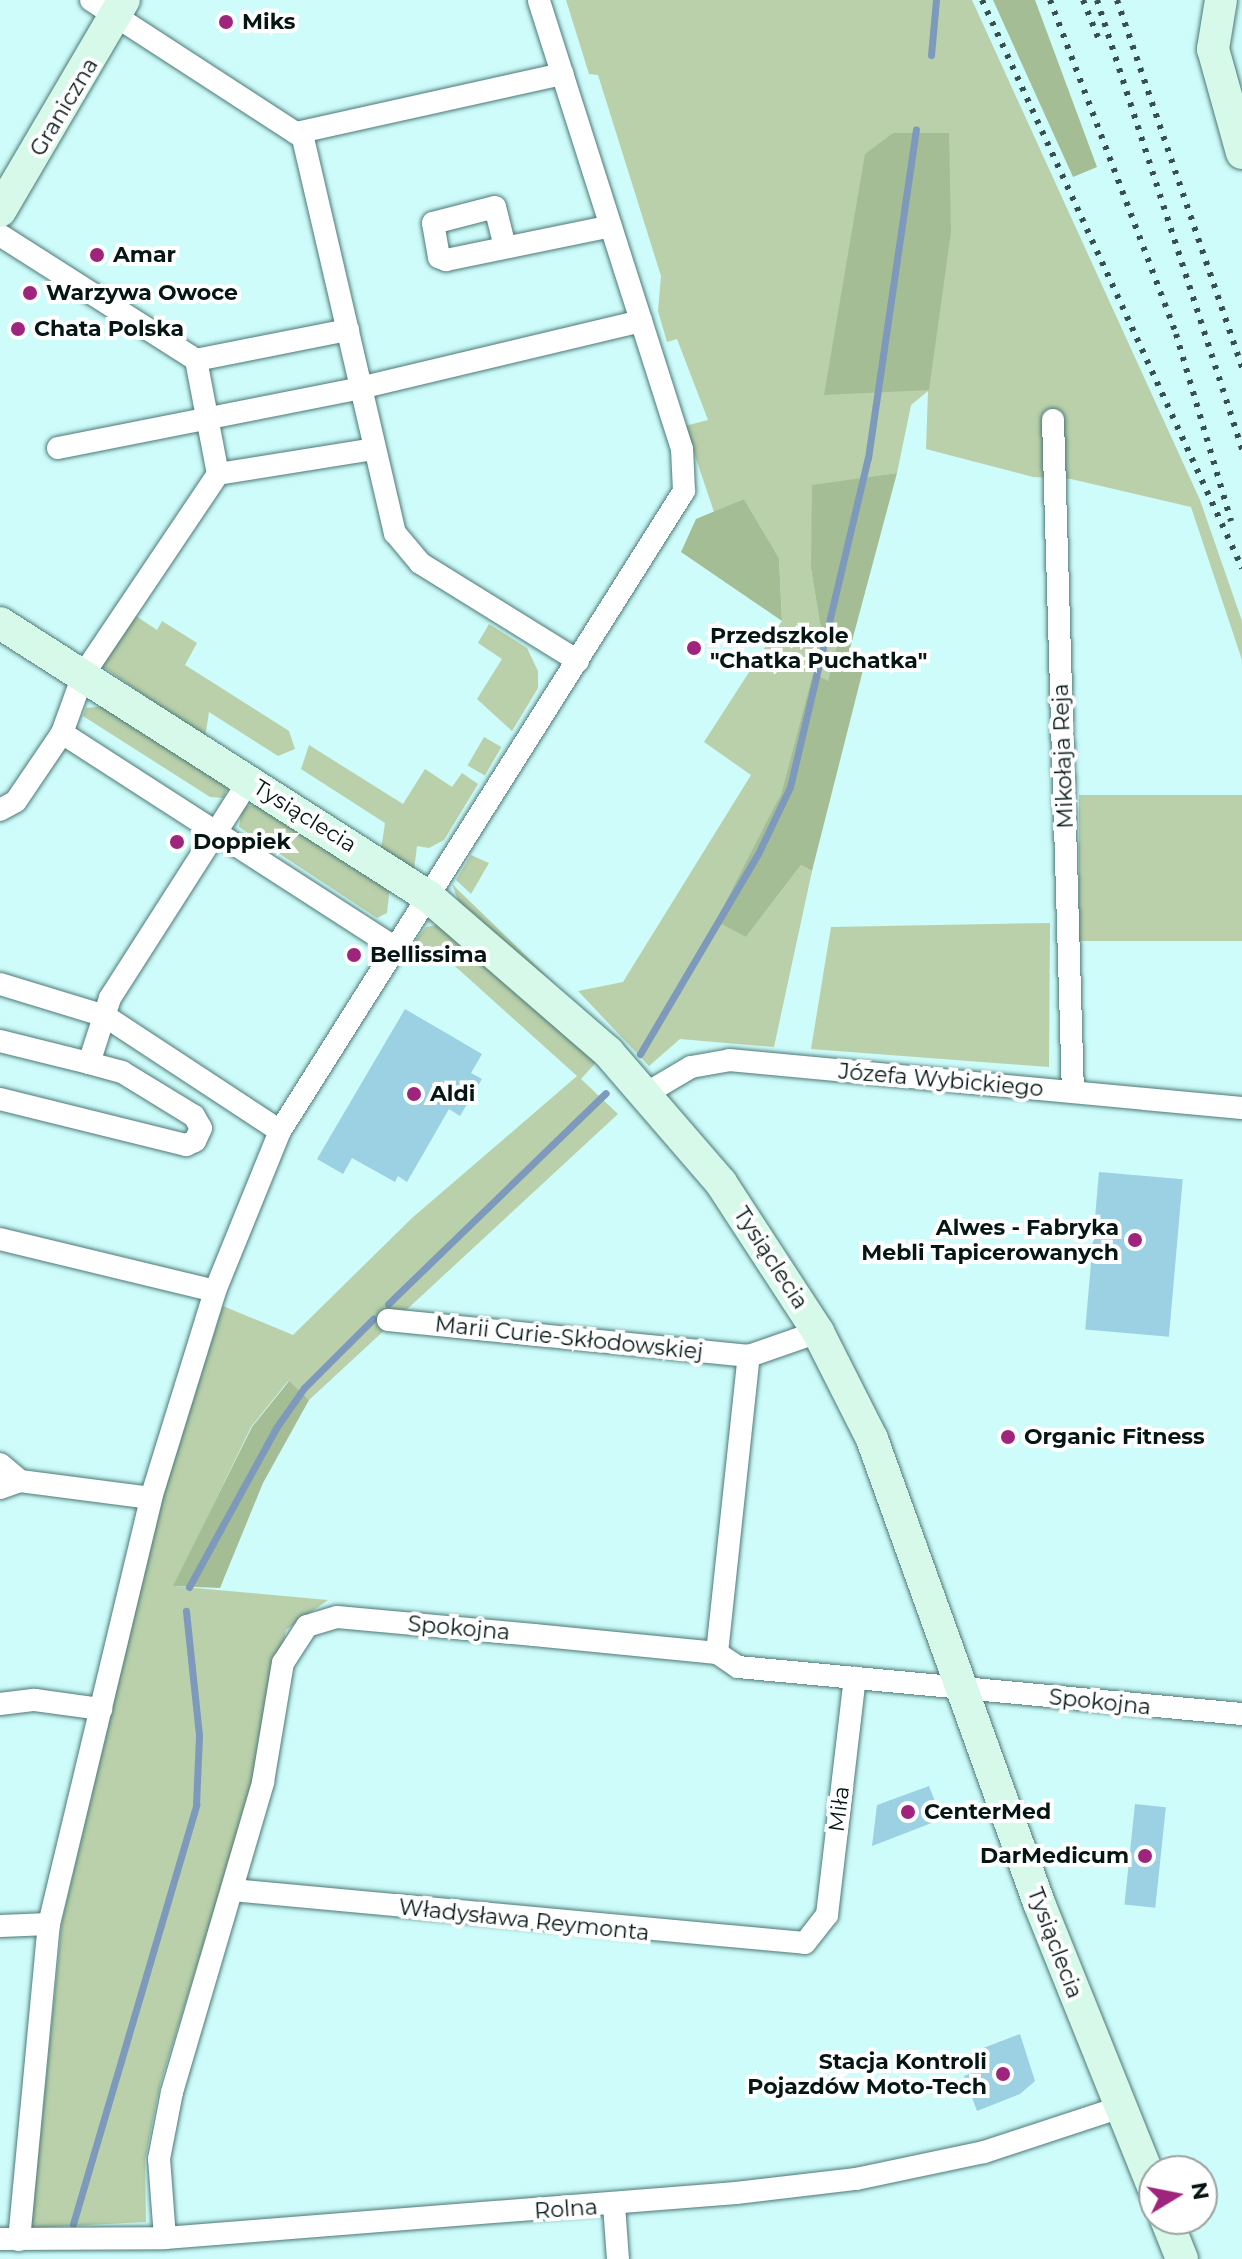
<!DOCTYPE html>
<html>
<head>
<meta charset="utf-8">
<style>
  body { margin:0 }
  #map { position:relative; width:1242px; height:2259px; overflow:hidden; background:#cdfcfa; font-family:Montserrat,sans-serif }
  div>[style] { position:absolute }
  .green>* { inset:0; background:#b9d0aa; transform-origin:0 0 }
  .forest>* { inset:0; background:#a5bd95 }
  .stream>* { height:7px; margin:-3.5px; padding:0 3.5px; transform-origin:3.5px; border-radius:3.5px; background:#7d9abc }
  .building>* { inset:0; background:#9cd0e3; transform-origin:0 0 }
  .roads { filter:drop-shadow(0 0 2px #4d7977) drop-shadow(0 0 2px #4d7977) }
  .street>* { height:22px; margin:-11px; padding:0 11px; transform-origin:11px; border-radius:11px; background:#fff }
  .secondary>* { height:32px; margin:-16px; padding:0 16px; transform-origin:16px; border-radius:16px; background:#d6f9e9 }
  .rail>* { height:6px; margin-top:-3px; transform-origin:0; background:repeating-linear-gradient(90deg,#374f4e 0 4px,transparent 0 12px) }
  .dots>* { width:22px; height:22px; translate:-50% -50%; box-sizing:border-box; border:4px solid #fff; border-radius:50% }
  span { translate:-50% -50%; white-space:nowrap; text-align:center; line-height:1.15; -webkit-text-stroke:8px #fff; paint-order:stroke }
  .poi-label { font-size:22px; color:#051615; font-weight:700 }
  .left { translate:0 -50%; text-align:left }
  .right { translate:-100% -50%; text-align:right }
  .street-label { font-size:22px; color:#051615 }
  .north { position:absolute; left:1138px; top:2155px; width:80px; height:80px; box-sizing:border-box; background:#fff; border:2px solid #9ba2a1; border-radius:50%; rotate:80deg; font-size:22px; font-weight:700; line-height:32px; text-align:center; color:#051615 }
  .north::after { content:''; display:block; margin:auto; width:28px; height:36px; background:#9f257c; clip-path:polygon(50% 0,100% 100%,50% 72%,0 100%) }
</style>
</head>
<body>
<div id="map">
  <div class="green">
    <i style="clip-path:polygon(566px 0,972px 0,1200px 500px,1242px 621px,1242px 660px,1191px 507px,1071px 479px,1033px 477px,926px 449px,928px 391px,911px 405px,897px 473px,831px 483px,811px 569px,821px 628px,840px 633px,828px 682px,813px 674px,781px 794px,758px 846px,746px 937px,801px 865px,812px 871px,774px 1047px,680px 1039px,649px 1066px,578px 991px,623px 982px,751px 775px,704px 742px,782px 621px,779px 558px,744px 499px,714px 512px,685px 426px,708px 420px,677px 339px,667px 342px,658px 311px,661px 276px,598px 75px,589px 74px)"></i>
    <i style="clip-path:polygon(133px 614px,157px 630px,162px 621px,197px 643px,185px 665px,289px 731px,295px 749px,278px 756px,209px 712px,205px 738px,102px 666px)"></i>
    <i style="clip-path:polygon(489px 624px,527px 648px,538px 671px,538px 688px,512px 731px,477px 699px,502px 659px,478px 643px)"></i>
    <i style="clip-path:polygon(106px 706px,227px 786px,224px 798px,210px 797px,83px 716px,86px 708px)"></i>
    <i style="left:484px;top:737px;width:20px;height:33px;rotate:30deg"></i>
    <i style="clip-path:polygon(309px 745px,403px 804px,425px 769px,452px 787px,462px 773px,478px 784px,444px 840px,429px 848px,417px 846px,414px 870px,381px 850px,385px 823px,301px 769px)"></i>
    <i style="left:1242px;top:795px;width:146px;height:163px;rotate:90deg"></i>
    <i style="clip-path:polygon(262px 804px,390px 886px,387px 913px,377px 918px,239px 827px,242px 807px)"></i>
    <i style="clip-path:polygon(471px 855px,489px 863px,471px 894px,456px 880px)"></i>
    <i style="clip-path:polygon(452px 884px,553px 982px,460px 906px)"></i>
    <i style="clip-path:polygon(1050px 923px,1049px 1067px,811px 1049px,831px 927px)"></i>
    <i style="clip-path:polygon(442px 924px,599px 1059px,581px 1079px,618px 1114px,309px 1400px,288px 1381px,251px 1427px,174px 1586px,328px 1600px,286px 1630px,258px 1769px,160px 2085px,145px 2160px,146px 2222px,31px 2228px,62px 1921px,162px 1498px,223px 1306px,293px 1335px,412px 1218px,577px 1076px,436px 949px,423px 952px,412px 945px,426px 927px)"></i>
  </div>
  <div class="forest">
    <i style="clip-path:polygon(993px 0,1035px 0,1097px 167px,1073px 177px)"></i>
    <i style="clip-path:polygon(893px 133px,949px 133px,951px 232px,929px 390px,824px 395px,865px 154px)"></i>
    <i style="clip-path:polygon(897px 473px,848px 656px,864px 666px,812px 871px,801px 865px,746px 937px,716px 921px,781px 794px,813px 673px,828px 681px,840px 633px,821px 629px,811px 569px,812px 485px)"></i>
    <i style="clip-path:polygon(744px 499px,779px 558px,782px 621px,681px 552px,696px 519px)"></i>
    <i style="clip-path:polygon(289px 1381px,309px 1400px,263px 1483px,220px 1588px,173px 1586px,252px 1427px)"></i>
  </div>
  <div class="stream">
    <i style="left:931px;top:55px;width:55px;rotate:-84.8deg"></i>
    <i style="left:640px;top:1054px;width:232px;rotate:-59.5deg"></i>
    <i style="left:758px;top:854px;width:74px;rotate:-64.5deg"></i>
    <i style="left:790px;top:787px;width:338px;rotate:-76.7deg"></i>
    <i style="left:868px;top:458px;width:332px;rotate:-81.7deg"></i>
    <i style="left:388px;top:1304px;width:303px;rotate:-44.1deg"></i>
    <i style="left:189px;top:1587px;width:181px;rotate:-61.3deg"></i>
    <i style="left:276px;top:1428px;width:49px;rotate:-55deg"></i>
    <i style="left:304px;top:1388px;width:98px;rotate:-45deg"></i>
    <i style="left:73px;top:2224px;width:437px;rotate:-73.6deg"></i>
    <i style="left:196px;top:1805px;width:70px;rotate:-87.5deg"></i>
    <i style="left:199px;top:1735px;width:125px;rotate:-96deg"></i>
  </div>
  <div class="building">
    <i style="clip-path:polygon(405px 1009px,482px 1054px,471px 1073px,482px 1079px,460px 1116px,449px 1109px,407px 1182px,398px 1176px,395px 1182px,352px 1158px,343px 1174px,317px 1159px)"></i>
    <i style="left:1099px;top:1172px;width:84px;height:158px;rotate:5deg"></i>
    <i style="clip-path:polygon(929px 1786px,942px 1819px,872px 1846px,877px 1805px)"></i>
    <i style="left:1135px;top:1804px;width:31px;height:101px;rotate:6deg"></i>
    <i style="clip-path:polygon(1020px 2034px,1035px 2081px,1020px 2094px,977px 2111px,964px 2076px,977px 2071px,970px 2053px)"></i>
  </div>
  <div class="roads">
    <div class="street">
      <i style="left:91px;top:0;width:244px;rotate:33deg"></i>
      <i style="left:296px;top:133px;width:273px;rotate:-12.5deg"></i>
      <i style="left:302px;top:134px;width:410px;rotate:76.9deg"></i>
      <i style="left:395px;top:533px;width:39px;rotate:50deg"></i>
      <i style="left:420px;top:563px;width:186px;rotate:31.8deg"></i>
      <i style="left:0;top:235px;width:232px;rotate:32.5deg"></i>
      <i style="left:196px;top:360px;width:155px;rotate:-11.2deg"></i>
      <i style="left:505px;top:247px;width:41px;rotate:-104deg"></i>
      <i style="left:495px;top:207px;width:64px;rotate:165.5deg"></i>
      <i style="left:433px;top:223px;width:35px;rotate:80deg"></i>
      <i style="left:439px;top:257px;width:8px;rotate:23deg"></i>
      <i style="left:446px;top:260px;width:168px;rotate:-11.6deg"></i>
      <i style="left:196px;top:360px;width:116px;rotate:79.1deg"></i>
      <i style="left:1053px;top:420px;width:672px;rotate:88.3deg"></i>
      <i style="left:58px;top:448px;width:308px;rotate:-11.2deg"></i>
      <i style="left:360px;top:388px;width:289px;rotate:-13.4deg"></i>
      <i style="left:374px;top:449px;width:158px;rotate:170.9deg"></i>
      <i style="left:218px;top:474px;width:242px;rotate:123.9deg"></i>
      <i style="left:83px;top:675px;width:62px;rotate:109.9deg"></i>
      <i style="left:62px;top:733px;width:396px;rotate:32.8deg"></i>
      <i style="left:0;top:810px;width:18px;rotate:-29deg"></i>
      <i style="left:16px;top:801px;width:82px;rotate:-55.9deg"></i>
      <i style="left:0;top:984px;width:110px;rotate:16.9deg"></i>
      <i style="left:105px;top:1016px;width:209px;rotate:33.3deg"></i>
      <i style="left:0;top:1041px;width:92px;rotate:13.9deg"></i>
      <i style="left:647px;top:1093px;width:51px;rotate:-30.6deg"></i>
      <i style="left:691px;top:1067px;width:39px;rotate:-10deg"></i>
      <i style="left:729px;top:1060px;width:515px;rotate:5.35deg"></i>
      <i style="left:0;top:1099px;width:192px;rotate:13.9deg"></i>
      <i style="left:186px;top:1145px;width:10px;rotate:-24deg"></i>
      <i style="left:195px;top:1141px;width:14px;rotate:-65deg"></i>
      <i style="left:201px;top:1128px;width:14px;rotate:-120deg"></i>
      <i style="left:194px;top:1116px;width:84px;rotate:-148.6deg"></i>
      <i style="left:122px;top:1072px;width:34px;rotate:-165deg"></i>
      <i style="left:89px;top:1063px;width:68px;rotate:-72.1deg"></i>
      <i style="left:110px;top:998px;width:258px;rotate:-57.4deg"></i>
      <i style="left:0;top:1239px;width:221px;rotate:13.6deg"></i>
      <i style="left:388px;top:1320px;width:363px;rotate:5.7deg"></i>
      <i style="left:749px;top:1356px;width:73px;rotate:-19.2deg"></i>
      <i style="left:0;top:1464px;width:26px;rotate:40deg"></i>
      <i style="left:0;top:1488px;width:21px;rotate:-19deg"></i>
      <i style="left:20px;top:1481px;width:132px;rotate:7.4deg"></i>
      <i style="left:717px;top:1653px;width:299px;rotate:-83.9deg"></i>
      <i style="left:0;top:1704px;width:35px;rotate:-7deg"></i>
      <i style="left:35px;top:1700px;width:67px;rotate:7.8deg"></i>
      <i style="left:232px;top:1890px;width:575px;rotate:5.28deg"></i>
      <i style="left:805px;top:1943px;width:36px;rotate:-52deg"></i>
      <i style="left:827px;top:1915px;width:239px;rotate:-83.3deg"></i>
      <i style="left:0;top:1926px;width:49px;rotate:-2.3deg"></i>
      <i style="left:614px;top:2205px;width:54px;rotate:85.8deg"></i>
      <i style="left:165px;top:2238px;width:79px;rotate:-94.3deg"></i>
      <i style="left:159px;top:2159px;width:68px;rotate:-79deg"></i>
      <i style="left:172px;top:2092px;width:323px;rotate:-73.6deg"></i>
      <i style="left:263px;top:1782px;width:121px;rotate:-80.5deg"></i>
      <i style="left:283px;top:1663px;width:44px;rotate:-57deg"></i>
      <i style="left:307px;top:1626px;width:31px;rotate:-17deg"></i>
      <i style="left:337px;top:1617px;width:198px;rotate:5.2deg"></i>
      <i style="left:534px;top:1635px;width:184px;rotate:5.6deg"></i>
      <i style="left:717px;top:1653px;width:25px;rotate:34deg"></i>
      <i style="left:738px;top:1667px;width:506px;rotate:5.33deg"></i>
      <i style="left:0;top:2239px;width:165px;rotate:-0.3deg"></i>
      <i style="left:165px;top:2238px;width:573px;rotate:-4.51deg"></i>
      <i style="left:736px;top:2193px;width:121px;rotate:-6.7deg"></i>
      <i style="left:856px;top:2179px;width:131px;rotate:-11.9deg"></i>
      <i style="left:984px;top:2152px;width:144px;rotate:-18.2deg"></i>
      <i style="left:19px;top:2240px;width:317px;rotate:-84.6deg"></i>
      <i style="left:49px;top:1924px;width:438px;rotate:-76.5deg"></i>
      <i style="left:151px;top:1498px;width:217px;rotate:-72.8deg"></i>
      <i style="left:215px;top:1291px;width:173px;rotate:-67.9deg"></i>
      <i style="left:280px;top:1131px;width:757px;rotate:-57.74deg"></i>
      <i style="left:684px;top:491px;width:42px;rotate:-92.7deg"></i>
      <i style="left:682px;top:449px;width:471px;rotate:-107.7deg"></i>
    </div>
    <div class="secondary">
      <i style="left:1221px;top:0;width:50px;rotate:99.3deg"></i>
      <i style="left:1213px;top:49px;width:108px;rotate:74.4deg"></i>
      <i style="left:0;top:211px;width:245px;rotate:-59.6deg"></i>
      <i style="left:0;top:623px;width:509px;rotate:32.57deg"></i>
      <i style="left:429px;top:897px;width:237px;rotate:40.9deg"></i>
      <i style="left:608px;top:1052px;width:173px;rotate:49.2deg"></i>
      <i style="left:721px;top:1183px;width:178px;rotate:56.9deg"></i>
      <i style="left:818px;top:1332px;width:120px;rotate:63.2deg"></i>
      <i style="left:872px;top:1439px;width:493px;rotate:70.2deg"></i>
      <i style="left:1039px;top:1903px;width:308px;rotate:68.1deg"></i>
      <i style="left:1166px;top:2219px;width:43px;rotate:68.2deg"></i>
    </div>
  </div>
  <div class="rail">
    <i style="left:982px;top:0;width:625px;rotate:65.4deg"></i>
    <i style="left:1050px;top:0;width:357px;rotate:69.3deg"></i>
    <i style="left:1176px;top:334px;width:195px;rotate:73.6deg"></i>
    <i style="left:1083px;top:0;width:43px;rotate:68.2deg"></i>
    <i style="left:1097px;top:0;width:473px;rotate:72.1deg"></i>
    <i style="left:1117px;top:0;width:389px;rotate:71.2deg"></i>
  </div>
  <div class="dots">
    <i style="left:226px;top:22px;background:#9f257c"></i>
    <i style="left:97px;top:255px;background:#9f257c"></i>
    <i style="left:30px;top:293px;background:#9f257c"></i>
    <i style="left:18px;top:329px;background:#9f257c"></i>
    <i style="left:694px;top:648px;background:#9f257c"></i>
    <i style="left:177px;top:842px;background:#9f257c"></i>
    <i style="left:354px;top:955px;background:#9f257c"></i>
    <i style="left:414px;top:1094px;background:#9f257c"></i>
    <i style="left:1135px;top:1240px;background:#9f257c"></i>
    <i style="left:1008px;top:1437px;background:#9f257c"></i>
    <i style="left:908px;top:1812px;background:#9f257c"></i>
    <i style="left:1145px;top:1856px;background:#9f257c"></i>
    <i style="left:1003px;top:2074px;background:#9f257c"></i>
  </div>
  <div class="poi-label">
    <span class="left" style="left:242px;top:22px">Miks</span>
    <span class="left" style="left:113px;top:255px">Amar</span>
    <span class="left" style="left:46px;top:293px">Warzywa Owoce</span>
    <span class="left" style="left:34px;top:329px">Chata Polska</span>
    <span class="left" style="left:710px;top:648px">Przedszkole<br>"Chatka Puchatka"</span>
    <span class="left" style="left:193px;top:842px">Doppiek</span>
    <span class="left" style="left:370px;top:955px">Bellissima</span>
    <span class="left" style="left:430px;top:1094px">Aldi</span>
    <span class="right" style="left:1119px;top:1240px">Alwes - Fabryka<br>Mebli Tapicerowanych</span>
    <span class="left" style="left:1024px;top:1437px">Organic Fitness</span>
    <span class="left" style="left:924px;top:1812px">CenterMed</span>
    <span class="right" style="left:1129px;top:1856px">DarMedicum</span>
    <span class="right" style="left:987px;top:2074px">Stacja Kontroli<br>Pojazdów Moto-Tech</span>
  </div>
  <div class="street-label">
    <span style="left:64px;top:107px;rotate:-59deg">Graniczna</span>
    <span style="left:1063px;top:756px;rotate:-92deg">Mikołaja Reja</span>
    <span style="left:305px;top:816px;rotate:32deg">Tysiąclecia</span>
    <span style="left:941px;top:1080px;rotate:5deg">Józefa Wybickiego</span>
    <span style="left:771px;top:1258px;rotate:57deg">Tysiąclecia</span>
    <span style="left:569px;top:1338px;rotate:6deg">Marii Curie-Skłodowskiej</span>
    <span style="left:459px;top:1628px;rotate:5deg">Spokojna</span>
    <span style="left:1100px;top:1702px;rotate:6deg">Spokojna</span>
    <span style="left:839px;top:1809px;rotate:-83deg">Miła</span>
    <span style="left:524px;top:1920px;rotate:6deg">Władysława Reymonta</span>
    <span style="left:1055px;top:1943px;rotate:69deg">Tysiąclecia</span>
    <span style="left:566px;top:2209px;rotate:-4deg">Rolna</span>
  </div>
  <div class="north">N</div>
</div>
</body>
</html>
